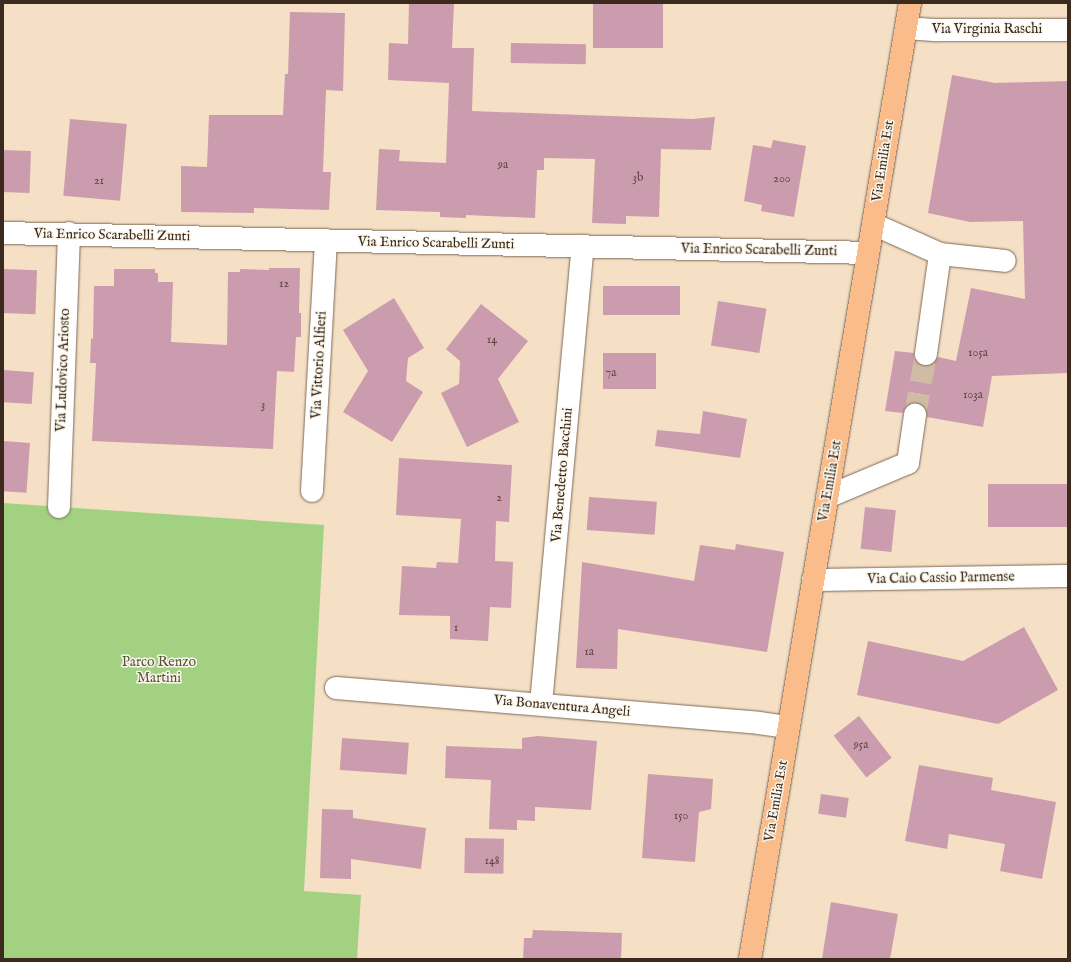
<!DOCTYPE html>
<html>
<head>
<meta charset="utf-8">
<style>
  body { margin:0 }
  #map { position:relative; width:1071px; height:962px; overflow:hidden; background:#f5dfc5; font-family:"IM FELL English",serif }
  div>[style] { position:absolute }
  .green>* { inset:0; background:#a2d281 }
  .building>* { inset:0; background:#cb9cad; transform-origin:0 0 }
  .minor-tunnel>* { height:22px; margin-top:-11px; transform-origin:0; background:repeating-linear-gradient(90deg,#d0bba4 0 22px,transparent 0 33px) }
  .roads { filter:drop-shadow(0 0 1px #7c6958) drop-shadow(0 0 1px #7c6958) }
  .minor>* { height:22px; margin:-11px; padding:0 11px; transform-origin:11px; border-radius:11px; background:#fff }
  .major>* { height:22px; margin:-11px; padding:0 11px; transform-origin:11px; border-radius:11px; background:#f9bc8a }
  span { translate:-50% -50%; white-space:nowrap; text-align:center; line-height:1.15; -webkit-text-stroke:3px #fbf7ec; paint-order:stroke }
  .number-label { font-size:12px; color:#5f4642 }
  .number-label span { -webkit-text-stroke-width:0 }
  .street-label { font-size:14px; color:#3b2a1e }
  .park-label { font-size:14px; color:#555437 }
  .frame { position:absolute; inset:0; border:4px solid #3b2a1e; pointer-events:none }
</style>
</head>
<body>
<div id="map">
  <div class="green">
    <i style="clip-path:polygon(3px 503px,324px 525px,304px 891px,361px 895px,357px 959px,3px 959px)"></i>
  </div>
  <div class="building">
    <i style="clip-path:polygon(409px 3px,454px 3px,452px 48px,474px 48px,472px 111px,692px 119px,715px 117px,711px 150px,661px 149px,659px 217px,626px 216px,626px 224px,592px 223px,595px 159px,544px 158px,544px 170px,537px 170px,535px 218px,466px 215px,466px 218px,440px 217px,440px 212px,376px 210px,379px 149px,400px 150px,399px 161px,446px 163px,449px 83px,388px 80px,389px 43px,408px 44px)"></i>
    <i style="left:593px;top:3px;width:70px;height:45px"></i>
    <i style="clip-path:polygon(290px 12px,345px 13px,343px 91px,326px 90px,323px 172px,331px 172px,329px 210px,254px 208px,254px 213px,181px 212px,181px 166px,207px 167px,209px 115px,283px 115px,285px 74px,288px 74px)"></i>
    <i style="left:511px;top:43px;width:75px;height:20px;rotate:1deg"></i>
    <i style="clip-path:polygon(952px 75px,995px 83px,1068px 81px,1068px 373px,992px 376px,983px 427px,927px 417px,926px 410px,923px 405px,917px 403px,910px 404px,905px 408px,903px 413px,885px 411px,895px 351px,914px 353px,914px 358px,918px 364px,924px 366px,931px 365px,938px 357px,956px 361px,971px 288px,1025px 299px,1023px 221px,970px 222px,928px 213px)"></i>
    <i style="left:70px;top:119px;width:57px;height:77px;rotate:5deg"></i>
    <i style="clip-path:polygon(773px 140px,806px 146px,794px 217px,761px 211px,762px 205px,744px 201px,753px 145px,771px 148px)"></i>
    <i style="left:3px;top:150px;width:28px;height:42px;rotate:2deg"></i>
    <i style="clip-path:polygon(269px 268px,300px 268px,299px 313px,301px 313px,301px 337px,296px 337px,294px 372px,277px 371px,273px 449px,92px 441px,96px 363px,90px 363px,91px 338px,93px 339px,94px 286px,114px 286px,114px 269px,155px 269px,155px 273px,158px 273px,158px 282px,173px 282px,171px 342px,227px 345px,228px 272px,240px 272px,240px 269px,269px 270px)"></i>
    <i style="left:3px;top:269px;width:34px;height:44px;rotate:2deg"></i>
    <i style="left:603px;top:286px;width:77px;height:29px"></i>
    <i style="clip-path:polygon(394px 298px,424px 348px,408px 358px,406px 381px,423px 392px,392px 442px,343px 412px,368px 371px,343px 330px)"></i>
    <i style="left:718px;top:301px;width:49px;height:45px;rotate:9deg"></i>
    <i style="clip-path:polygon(481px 304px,528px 341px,498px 379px,519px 422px,467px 447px,441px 393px,459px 384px,460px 361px,446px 349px)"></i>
    <i style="left:603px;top:353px;width:53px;height:36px"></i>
    <i style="left:3px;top:370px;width:31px;height:32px;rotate:4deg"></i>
    <i style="clip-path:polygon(703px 411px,747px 419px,740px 458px,655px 446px,657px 430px,700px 434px)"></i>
    <i style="left:3px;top:441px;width:27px;height:50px;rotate:4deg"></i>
    <i style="clip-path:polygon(399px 458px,512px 465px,509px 522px,496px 521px,495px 561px,513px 562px,511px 608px,490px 607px,488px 641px,450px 639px,450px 616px,399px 615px,402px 566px,436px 568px,437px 562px,458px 563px,461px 519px,396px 515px)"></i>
    <i style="left:1068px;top:484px;width:43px;height:80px;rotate:90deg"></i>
    <i style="left:589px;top:497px;width:68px;height:33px;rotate:4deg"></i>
    <i style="left:865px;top:507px;width:31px;height:42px;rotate:6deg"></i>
    <i style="clip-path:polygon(736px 544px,784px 552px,767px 652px,618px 629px,617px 669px,576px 668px,582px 562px,694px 581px,700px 545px,735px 550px)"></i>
    <i style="clip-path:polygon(1024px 627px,1058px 690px,998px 724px,857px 695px,868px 641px,963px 661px)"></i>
    <i style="left:859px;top:716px;width:53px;height:32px;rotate:52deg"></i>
    <i style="clip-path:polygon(538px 736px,597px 741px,591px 810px,535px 807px,535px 821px,517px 820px,517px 830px,489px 829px,491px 780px,445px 778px,446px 746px,522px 749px,522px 738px)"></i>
    <i style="left:342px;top:738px;width:67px;height:32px;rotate:4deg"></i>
    <i style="clip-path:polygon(919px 765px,993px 778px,991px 790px,1056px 802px,1042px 879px,1000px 871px,1005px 844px,949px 834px,947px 849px,905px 841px)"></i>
    <i style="clip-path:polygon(648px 774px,713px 779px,711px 809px,699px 812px,695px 862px,642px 858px)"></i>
    <i style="left:821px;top:794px;width:28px;height:20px;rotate:8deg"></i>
    <i style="clip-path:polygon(322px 809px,353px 810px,353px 818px,426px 828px,421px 869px,351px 859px,351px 879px,320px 878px)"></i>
    <i style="left:465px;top:838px;width:39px;height:35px;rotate:1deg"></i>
    <i style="clip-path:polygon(831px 902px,898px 914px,890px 959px,822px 959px)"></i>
    <i style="clip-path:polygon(533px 930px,622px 933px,621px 959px,523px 959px,524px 938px,532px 938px)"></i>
  </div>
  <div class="minor-tunnel">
    <i style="left:915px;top:415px;width:62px;rotate:-79.8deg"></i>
  </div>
  <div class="roads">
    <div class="minor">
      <i style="left:906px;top:28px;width:31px;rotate:4deg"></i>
      <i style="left:937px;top:30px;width:131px"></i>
      <i style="left:873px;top:224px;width:73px;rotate:24.1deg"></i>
      <i style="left:940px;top:254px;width:101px;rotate:98deg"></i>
      <i style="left:3px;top:233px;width:865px;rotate:1.32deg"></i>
      <i style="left:940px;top:254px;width:65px;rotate:6.1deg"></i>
      <i style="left:312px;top:491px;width:251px;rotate:-86.8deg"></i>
      <i style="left:827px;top:497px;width:88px;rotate:-22.8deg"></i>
      <i style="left:908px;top:463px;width:49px;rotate:-81.7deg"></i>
      <i style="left:59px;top:507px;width:274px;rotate:-87.9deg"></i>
      <i style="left:813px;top:580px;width:255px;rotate:-0.9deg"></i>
      <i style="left:336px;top:688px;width:424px;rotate:4.7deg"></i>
      <i style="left:759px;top:723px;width:29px;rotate:8deg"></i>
      <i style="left:541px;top:704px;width:460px;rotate:-84.8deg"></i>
    </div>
    <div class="major">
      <i style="left:750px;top:959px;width:969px;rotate:-80.5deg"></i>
    </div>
  </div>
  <div class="number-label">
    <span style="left:503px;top:165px">9a</span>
    <span style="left:638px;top:178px">3b</span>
    <span style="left:782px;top:179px">200</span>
    <span style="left:99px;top:181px">21</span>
    <span style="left:284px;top:284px">12</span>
    <span style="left:492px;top:340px">14</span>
    <span style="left:978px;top:353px">105a</span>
    <span style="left:611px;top:373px">7a</span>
    <span style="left:973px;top:395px">103a</span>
    <span style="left:263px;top:405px">3</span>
    <span style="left:499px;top:498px">2</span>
    <span style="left:456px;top:628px">1</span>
    <span style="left:589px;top:652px">1a</span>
    <span style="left:861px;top:745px">95a</span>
    <span style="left:681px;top:816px">150</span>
    <span style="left:492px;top:861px">148</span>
  </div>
  <div class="street-label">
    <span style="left:987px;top:29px">Via Virginia Raschi</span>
    <span style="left:883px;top:161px;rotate:-81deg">Via Emilia Est</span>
    <span style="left:112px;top:235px;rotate:1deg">Via Enrico Scarabelli Zunti</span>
    <span style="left:436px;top:243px;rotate:1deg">Via Enrico Scarabelli Zunti</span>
    <span style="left:759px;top:250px;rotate:1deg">Via Enrico Scarabelli Zunti</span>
    <span style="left:319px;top:365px;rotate:-87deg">Via Vittorio Alfieri</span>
    <span style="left:63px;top:370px;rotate:-88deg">Via Ludovico Ariosto</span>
    <span style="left:562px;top:475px;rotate:-85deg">Via Benedetto Bacchini</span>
    <span style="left:830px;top:481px;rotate:-80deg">Via Emilia Est</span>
    <span style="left:941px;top:578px;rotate:-1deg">Via Caio Cassio Parmense</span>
    <span style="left:562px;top:706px;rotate:5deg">Via Bonaventura Angeli</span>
    <span style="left:776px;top:801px;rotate:-80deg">Via Emilia Est</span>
  </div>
  <div class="park-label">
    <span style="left:159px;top:670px">Parco Renzo<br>Martini</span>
  </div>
  <div class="frame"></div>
</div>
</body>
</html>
